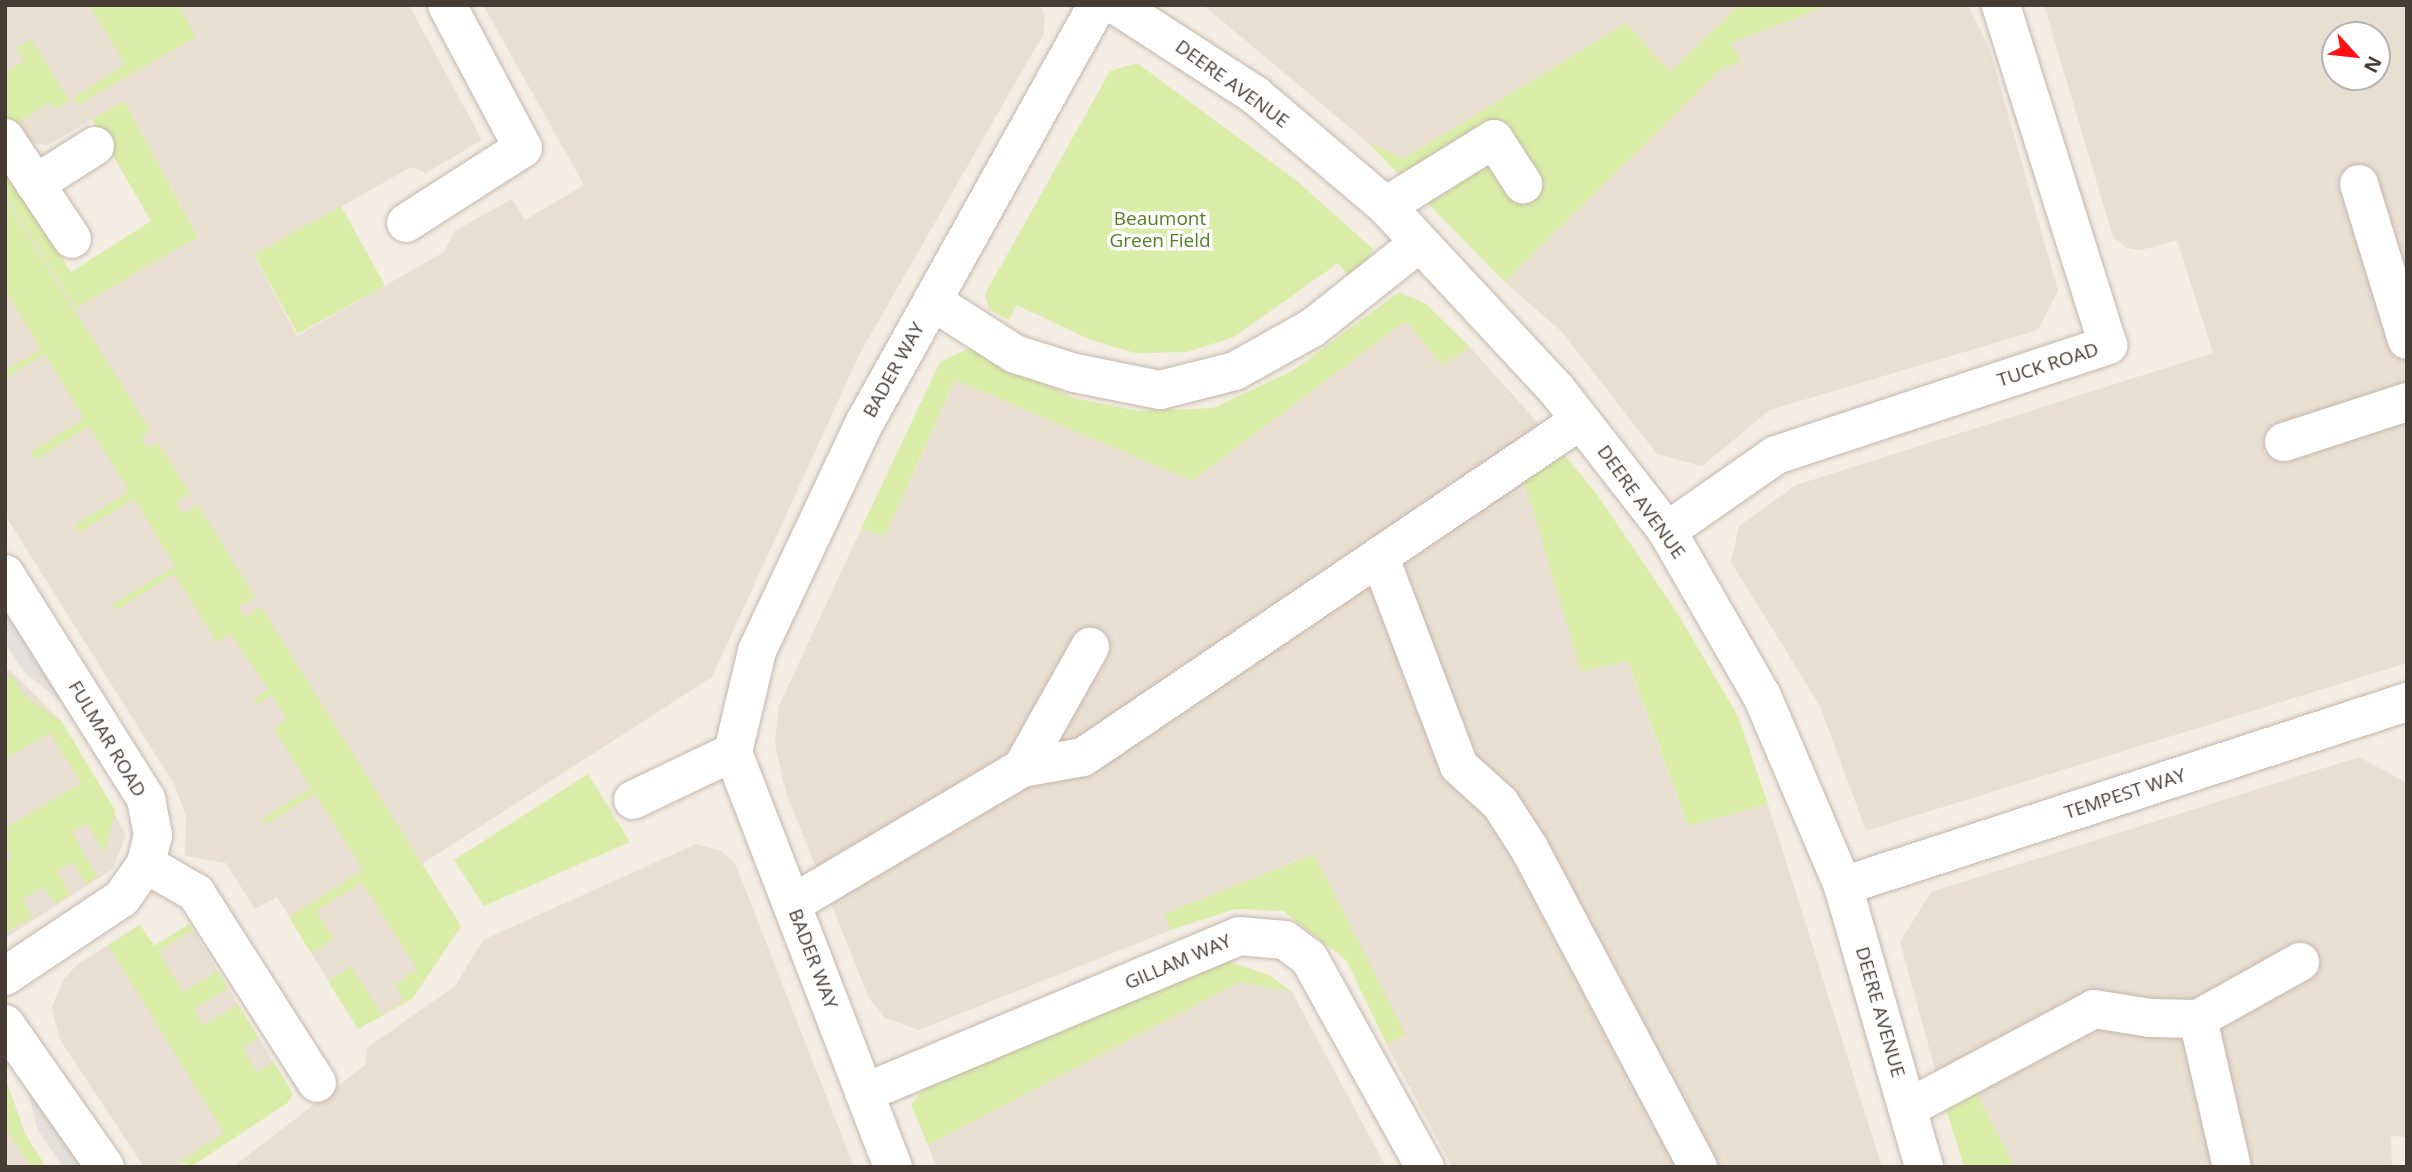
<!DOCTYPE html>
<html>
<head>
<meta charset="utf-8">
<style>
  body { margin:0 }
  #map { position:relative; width:2412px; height:1172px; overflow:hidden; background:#f4ede4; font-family:"Open Sans",sans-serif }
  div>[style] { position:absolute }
  .residential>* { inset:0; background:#e9ded2 }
  .green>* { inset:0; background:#d9eda8; transform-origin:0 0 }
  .parking>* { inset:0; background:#e4e0dd }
  .roads { filter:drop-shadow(0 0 2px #c4b6a9) drop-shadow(0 0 2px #c4b6a9) }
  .minor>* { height:38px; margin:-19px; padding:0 19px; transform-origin:19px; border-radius:19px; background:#fff }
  span { translate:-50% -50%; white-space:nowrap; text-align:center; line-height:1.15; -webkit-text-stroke:7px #fff; paint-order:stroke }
  .street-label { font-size:19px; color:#473c33 }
  .park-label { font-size:19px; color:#547f20 }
  .frame { position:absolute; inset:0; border:7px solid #473c33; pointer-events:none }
  .north { position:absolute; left:2321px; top:21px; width:70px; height:70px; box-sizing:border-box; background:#fff; border:2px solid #b5b1ad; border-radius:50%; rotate:117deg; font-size:19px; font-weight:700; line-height:28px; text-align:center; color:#473c33 }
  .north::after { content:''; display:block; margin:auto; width:24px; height:32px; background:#ff1013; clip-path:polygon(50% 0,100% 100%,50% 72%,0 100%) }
</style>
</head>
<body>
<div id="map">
  <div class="residential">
    <i style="clip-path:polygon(5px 5px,409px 5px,482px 140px,426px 173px,411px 167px,254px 256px,297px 336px,444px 252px,455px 231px,512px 199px,525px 220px,584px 185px,483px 5px,1040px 5px,1045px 15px,1044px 33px,860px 353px,712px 677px,422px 864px,461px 926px,412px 999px,358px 1029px,277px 897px,255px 909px,226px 863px,185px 856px,186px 816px,174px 784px,5px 515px,5px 195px,76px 308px,198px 237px,124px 101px,48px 145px,31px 143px,5px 116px)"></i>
    <i style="clip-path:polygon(1203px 5px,1739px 5px,1670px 73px,1626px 23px,1403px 159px,1367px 142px)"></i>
    <i style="clip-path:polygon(1830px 5px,1968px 5px,1990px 50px,2058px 291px,2038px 330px,1770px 410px,1702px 466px,1657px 454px,1562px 332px,1505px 282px,1721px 69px,1740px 62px,1730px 43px)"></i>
    <i style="clip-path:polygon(evenodd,2044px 5px,2407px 5px,2407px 663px,1866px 831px,1820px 706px,1731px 562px,1739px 526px,1796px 485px,2213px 353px,2177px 240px,2141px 250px,2127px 248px,2113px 237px,2044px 5px,2335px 35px,2377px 35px,2377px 77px,2335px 77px,2335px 35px)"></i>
    <i style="clip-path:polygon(1406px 321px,1442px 365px,1470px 347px,1545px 431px,1581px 672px,1628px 661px,1688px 826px,1768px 804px,1882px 1167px,1452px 1167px,1387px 1045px,1406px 1036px,1313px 854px,1165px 914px,1171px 930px,919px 1030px,885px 1018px,869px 998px,786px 793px,775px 743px,779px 706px,861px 529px,885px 536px,955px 380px,1192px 481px)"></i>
    <i style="clip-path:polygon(9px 669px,62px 722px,126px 835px,113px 869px,5px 938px,5px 672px)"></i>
    <i style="clip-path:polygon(2359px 757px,2407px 783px,2407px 1137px,2391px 1136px,2392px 1167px,2015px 1167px,1975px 1090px,1944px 1102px,1900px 942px,1931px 892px)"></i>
    <i style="clip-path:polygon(696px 844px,721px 851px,735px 863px,854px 1167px,233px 1167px,365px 1065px,367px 1048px,455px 986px,483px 940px)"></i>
    <i style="clip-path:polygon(189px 924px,293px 1094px,287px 1103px,177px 1167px,144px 1167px,59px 1038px,52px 1006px,65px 977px,78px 964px,140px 925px,154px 946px)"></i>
    <i style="clip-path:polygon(1240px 982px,1292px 992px,1386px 1167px,936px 1167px,928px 1145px)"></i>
    <i style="clip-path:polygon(5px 1077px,25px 1134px,46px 1167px,5px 1167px)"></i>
  </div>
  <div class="green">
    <i style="clip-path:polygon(89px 5px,178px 5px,196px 37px,78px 105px,73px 98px,125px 64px)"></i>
    <i style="clip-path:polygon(1739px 5px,1830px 5px,1731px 43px,1741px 62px,1721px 69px,1505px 282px,1367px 142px,1403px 159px,1626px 23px,1670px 72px)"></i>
    <i style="clip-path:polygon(31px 39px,69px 100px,56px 109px,50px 102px,12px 127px,5px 116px,5px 72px,24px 61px,17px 48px)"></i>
    <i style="clip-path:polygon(1137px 63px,1297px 181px,1373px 249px,1365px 265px,1350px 278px,1338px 263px,1234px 337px,1187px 352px,1135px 353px,1091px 340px,1017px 305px,1009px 320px,989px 309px,985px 294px,1110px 71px)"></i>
    <i style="clip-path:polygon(124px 101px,198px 237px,76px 308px,5px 195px,5px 167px,71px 272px,151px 221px,92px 120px)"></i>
    <i style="clip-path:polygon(5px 199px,150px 430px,141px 437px,148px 448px,158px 442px,190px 493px,176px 502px,183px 514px,198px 505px,255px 597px,239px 607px,244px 617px,261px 607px,461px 926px,412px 999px,358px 1029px,328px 981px,351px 966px,382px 1014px,404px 1000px,395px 985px,417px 969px,362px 882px,316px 911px,334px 939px,311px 953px,289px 917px,363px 870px,315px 794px,265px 825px,262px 819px,311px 788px,274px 729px,287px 719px,272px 695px,256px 705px,254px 700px,269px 690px,231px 634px,217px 642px,174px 574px,116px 610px,112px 605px,175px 566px,134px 499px,80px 532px,75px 525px,129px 491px,89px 426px,36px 460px,30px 452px,84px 419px,45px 354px,5px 378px,5px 371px,41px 349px,5px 290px)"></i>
    <i style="left:341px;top:206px;width:91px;height:100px;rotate:61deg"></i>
    <i style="clip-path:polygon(1399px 292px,1425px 303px,1470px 347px,1442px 365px,1406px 321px,1192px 481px,955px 380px,885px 536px,861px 529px,940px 362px,970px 348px,1074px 398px,1138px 411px,1213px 408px,1292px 371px)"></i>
    <i style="clip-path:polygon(1545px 431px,1598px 496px,1676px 611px,1738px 716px,1768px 804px,1688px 826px,1628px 661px,1581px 672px,1518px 459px)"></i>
    <i style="clip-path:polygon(11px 674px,26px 697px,62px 722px,116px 812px,104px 853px,87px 823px,72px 832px,97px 876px,86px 884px,72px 862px,57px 870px,70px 894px,55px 904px,44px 887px,23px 899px,32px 917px,5px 934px,5px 863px,10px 860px,5px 828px,81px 783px,50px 733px,5px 759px,5px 679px)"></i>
    <i style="clip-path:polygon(588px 774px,630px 842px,484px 906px,454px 860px)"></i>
    <i style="clip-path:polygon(1314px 854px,1406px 1035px,1387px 1045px,1346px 960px,1283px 911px,1236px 909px,1171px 930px,1164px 914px)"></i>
    <i style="clip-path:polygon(189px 924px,193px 930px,159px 951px,170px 971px,184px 992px,218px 971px,228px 988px,194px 1009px,203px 1025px,238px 1004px,258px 1038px,243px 1048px,257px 1073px,274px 1062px,293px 1094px,287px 1103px,192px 1166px,179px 1162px,224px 1133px,108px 945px,140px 925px,154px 946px)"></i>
    <i style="clip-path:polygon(1228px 961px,1269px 975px,1292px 992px,1240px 982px,928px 1145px,911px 1105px,930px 1080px)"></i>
    <i style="clip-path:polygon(5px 1077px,25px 1134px,46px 1167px,31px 1167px,5px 1127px)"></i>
    <i style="clip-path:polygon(1975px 1090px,2015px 1167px,1964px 1167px,1944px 1102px)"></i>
  </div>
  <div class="parking">
    <i style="clip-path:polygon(5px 607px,63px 703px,24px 672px,5px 643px)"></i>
    <i style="clip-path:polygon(24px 1078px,84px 1167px,63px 1167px,38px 1130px)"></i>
  </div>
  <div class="roads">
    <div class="minor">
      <i style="left:1116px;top:5px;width:166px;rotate:32.9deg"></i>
      <i style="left:1255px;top:95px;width:172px;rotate:40.3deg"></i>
      <i style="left:1386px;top:206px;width:251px;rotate:47.1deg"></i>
      <i style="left:1557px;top:390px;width:179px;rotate:52deg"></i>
      <i style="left:1667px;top:531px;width:190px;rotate:60.1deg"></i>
      <i style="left:1762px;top:696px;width:207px;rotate:66.9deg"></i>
      <i style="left:1843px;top:886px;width:292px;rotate:73.9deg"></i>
      <i style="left:5px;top:138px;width:121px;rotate:56.4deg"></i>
      <i style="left:35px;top:184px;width:71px;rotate:-32.3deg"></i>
      <i style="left:2359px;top:184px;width:163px;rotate:72.9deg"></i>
      <i style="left:1386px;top:206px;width:127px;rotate:-31.8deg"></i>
      <i style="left:1494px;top:139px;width:54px;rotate:57.2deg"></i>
      <i style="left:406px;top:223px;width:139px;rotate:-32.7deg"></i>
      <i style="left:523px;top:148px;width:162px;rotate:-118deg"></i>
      <i style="left:932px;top:301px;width:98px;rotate:32.6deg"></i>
      <i style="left:1015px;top:354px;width:63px;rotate:17.6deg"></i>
      <i style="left:1075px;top:373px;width:87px;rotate:11.3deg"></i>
      <i style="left:1160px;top:390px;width:77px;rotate:-14.2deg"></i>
      <i style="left:1235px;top:371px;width:88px;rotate:-29.2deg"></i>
      <i style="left:1312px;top:328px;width:135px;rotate:-38.4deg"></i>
      <i style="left:2284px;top:442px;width:129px;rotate:-18deg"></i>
      <i style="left:1667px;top:531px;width:133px;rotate:-34.9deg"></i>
      <i style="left:1776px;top:455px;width:350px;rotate:-18.3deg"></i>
      <i style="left:2108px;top:345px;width:356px;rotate:-107.5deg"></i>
      <i style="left:1380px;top:558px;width:222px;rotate:69.2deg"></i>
      <i style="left:1459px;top:766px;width:55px;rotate:42.1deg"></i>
      <i style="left:1500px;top:803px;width:54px;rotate:57.2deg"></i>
      <i style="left:1529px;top:848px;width:361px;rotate:62.1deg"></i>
      <i style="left:5px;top:574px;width:266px;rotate:57.9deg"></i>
      <i style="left:146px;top:799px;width:37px;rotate:79deg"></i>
      <i style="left:153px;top:835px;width:30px;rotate:104deg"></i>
      <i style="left:146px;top:864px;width:42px;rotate:125.2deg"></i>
      <i style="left:122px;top:898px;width:141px;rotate:146.3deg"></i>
      <i style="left:1022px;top:768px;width:139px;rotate:-60.7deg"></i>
      <i style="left:633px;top:800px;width:111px;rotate:-25.6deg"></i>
      <i style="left:146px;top:864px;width:58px;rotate:30.1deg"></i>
      <i style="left:196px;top:893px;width:225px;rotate:57.5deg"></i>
      <i style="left:1843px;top:886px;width:593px;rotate:-18.07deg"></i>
      <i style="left:792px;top:904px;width:267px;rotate:-30.6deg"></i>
      <i style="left:1022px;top:768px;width:62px;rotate:-10.2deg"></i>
      <i style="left:1083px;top:757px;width:601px;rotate:-34.09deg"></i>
      <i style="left:2198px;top:1019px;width:152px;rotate:77.1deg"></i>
      <i style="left:5px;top:1024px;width:174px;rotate:55deg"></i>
      <i style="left:864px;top:1093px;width:407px;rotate:-22.7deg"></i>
      <i style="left:1239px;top:936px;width:46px;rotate:5deg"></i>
      <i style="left:1285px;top:940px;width:30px;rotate:37deg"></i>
      <i style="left:1309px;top:958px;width:239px;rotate:61deg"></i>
      <i style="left:1908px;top:1108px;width:211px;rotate:-28deg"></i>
      <i style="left:2094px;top:1009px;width:57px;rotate:9.1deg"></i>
      <i style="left:2150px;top:1018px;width:48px;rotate:1.2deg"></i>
      <i style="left:2198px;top:1019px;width:117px;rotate:-29.2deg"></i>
      <i style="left:893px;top:1167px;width:445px;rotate:-111.1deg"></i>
      <i style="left:733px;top:752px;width:104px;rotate:-76.6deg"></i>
      <i style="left:757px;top:651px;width:253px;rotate:-64.8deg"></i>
      <i style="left:865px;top:422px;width:477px;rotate:-60.9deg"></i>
    </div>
  </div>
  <div class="street-label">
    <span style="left:1232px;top:84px;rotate:36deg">DEERE AVENUE</span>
    <span style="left:2048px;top:365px;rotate:-18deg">TUCK ROAD</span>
    <span style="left:894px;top:370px;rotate:-61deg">BADER WAY</span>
    <span style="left:1641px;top:502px;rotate:54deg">DEERE AVENUE</span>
    <span style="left:107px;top:739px;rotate:59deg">FULMAR ROAD</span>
    <span style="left:2125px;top:794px;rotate:-18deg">TEMPEST WAY</span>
    <span style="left:813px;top:959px;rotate:69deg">BADER WAY</span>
    <span style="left:1178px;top:962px;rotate:-23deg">GILLAM WAY</span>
    <span style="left:1880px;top:1012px;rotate:74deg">DEERE AVENUE</span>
  </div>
  <div class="park-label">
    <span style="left:1160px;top:230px">Beaumont<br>Green Field</span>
  </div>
  <div class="frame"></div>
  <div class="north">N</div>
</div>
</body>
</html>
